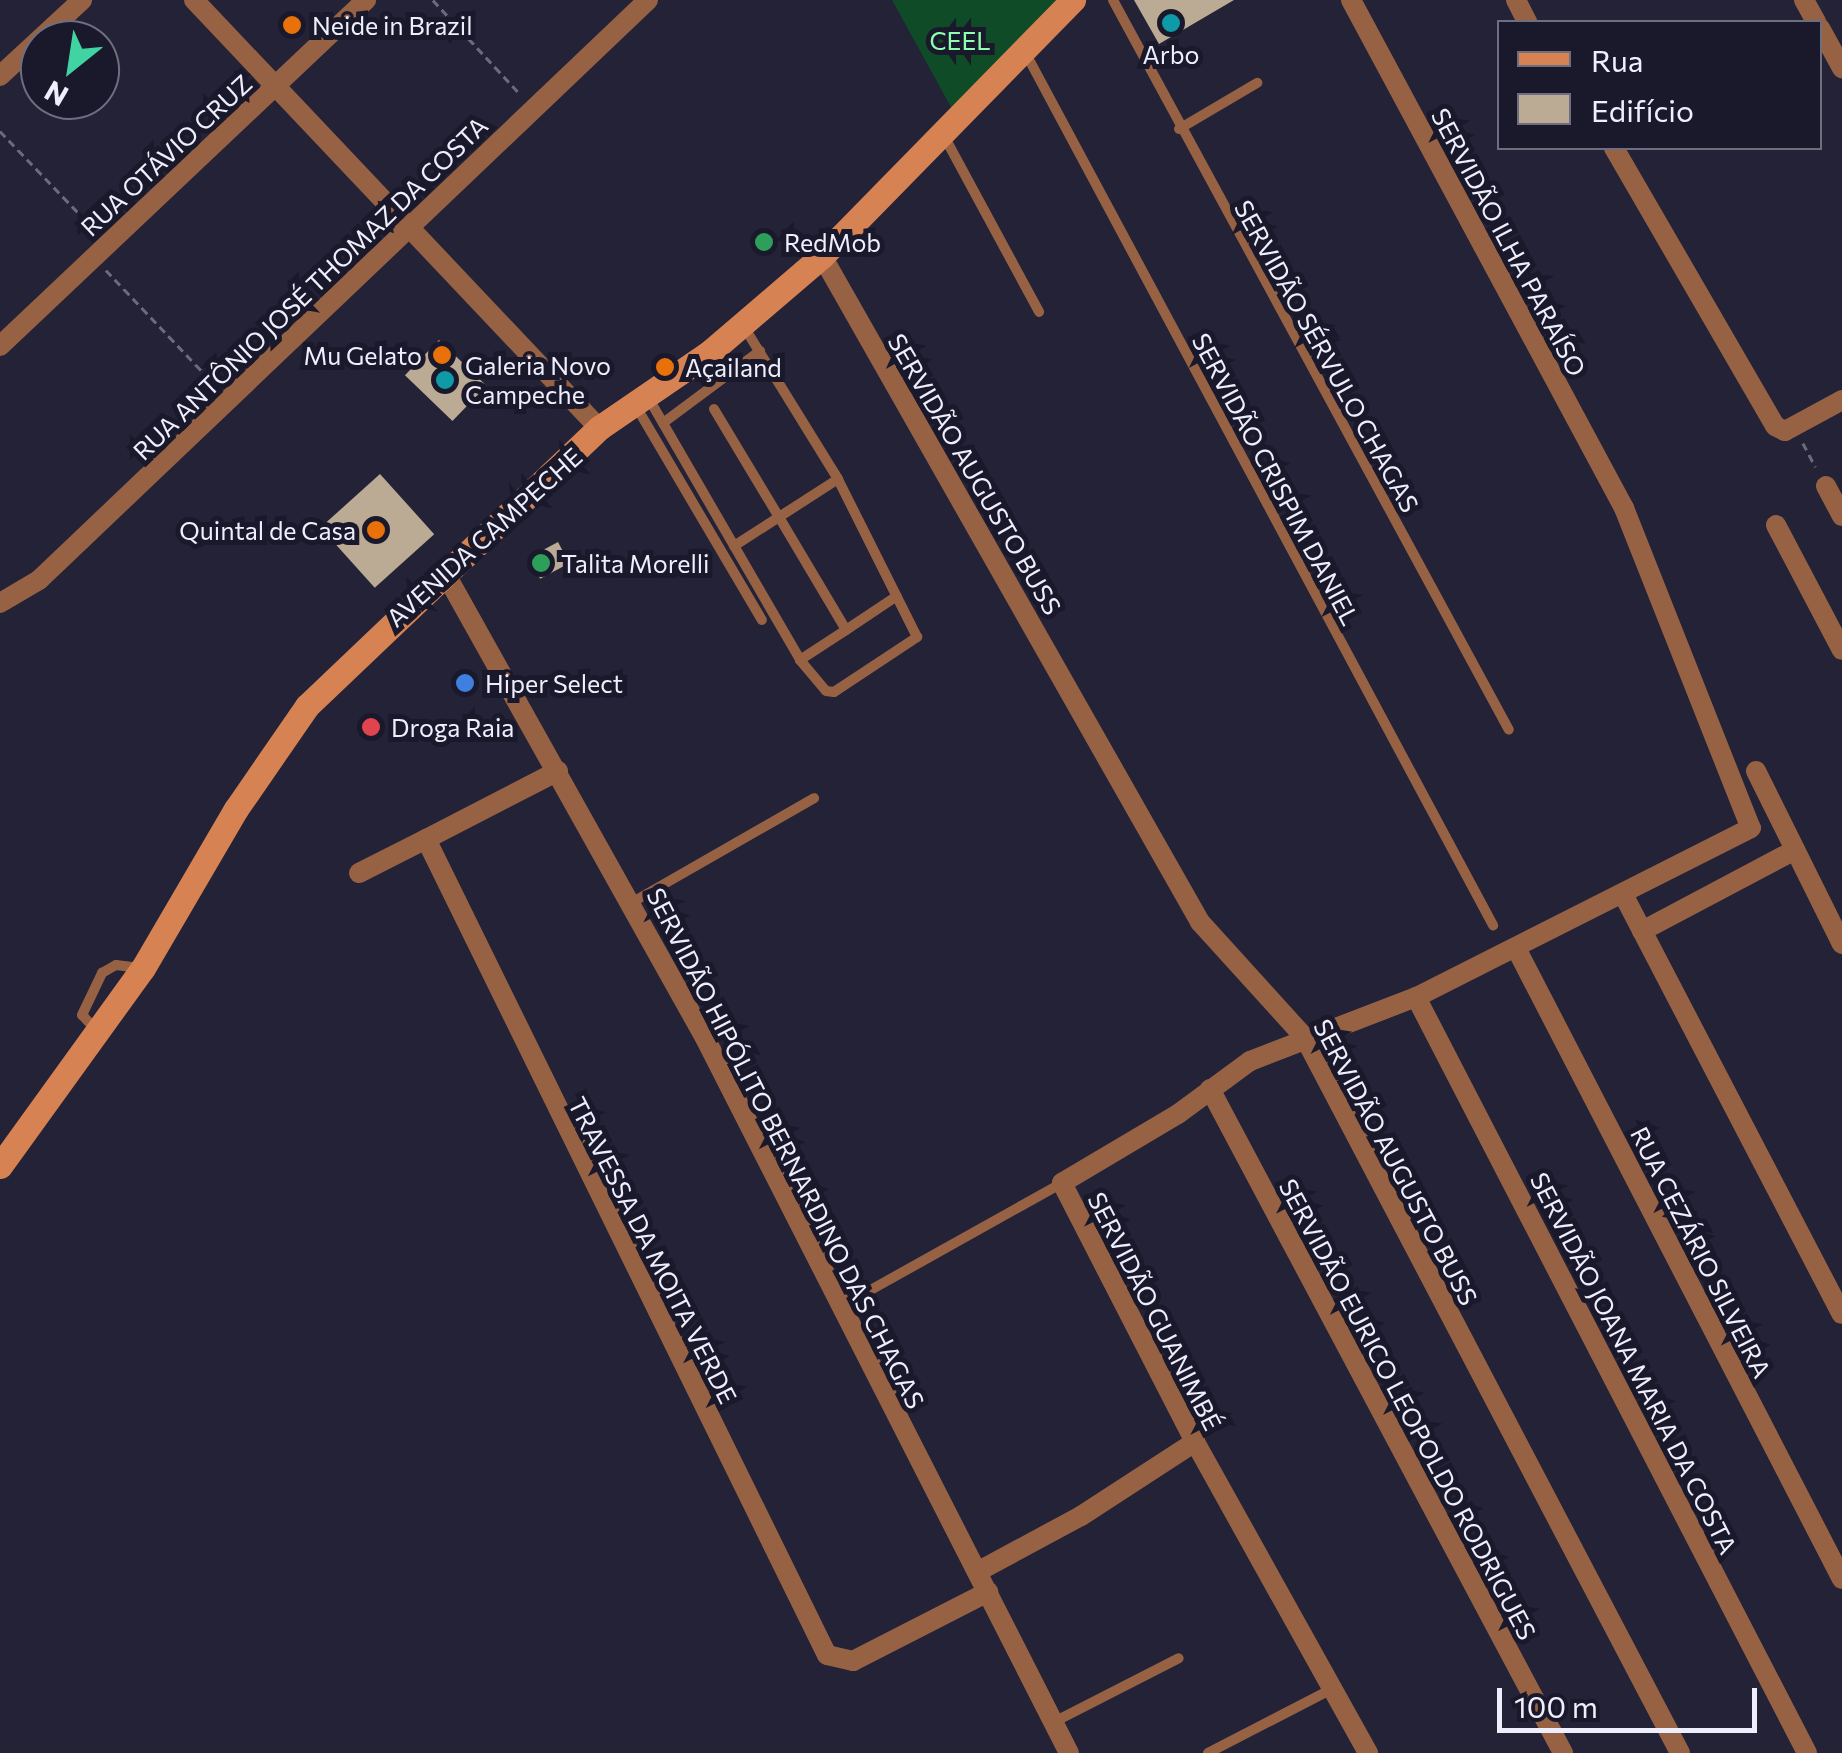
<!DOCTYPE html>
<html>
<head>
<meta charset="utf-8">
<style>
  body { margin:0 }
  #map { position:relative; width:1842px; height:1753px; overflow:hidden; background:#232236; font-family:Commissioner,sans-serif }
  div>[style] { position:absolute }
  .green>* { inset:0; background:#104b27 }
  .building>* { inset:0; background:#bbab94; transform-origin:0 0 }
  .path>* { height:2.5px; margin-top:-1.25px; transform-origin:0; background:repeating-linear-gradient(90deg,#6c6b7d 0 8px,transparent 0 13px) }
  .service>* { height:10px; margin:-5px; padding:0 5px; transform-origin:5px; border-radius:5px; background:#976244 }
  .minor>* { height:20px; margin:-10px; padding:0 10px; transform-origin:10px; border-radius:10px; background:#976244 }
  .secondary>* { height:25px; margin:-12.5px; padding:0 12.5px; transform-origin:12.5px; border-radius:12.5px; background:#d78252 }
  .dots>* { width:28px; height:28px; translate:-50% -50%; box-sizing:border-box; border:5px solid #1a192c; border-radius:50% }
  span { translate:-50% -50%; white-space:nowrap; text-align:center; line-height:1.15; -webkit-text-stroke:10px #1a192c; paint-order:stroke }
  .poi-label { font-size:25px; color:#eeeefc }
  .left { translate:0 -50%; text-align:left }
  .right { translate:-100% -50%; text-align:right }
  .park-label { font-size:25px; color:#8effb0 }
  .street-label { font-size:25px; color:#eeeefc }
  .legend { position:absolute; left:1497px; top:20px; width:325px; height:130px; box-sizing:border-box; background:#1a192c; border:2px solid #6f6e7f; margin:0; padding:12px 18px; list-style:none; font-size:30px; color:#eeeefc }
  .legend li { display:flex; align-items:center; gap:20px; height:50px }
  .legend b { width:50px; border:2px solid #6f6e7f }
  .north { position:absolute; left:20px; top:20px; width:100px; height:100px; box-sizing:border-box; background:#1a192c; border:2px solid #6f6e7f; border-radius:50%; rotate:210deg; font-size:28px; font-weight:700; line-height:40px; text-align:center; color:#eeeefc }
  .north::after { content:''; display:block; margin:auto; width:35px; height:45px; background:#40d4a2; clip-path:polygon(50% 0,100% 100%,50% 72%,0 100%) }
  .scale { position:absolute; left:1497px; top:1688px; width:260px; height:45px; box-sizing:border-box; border:5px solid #eeeefc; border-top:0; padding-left:12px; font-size:30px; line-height:35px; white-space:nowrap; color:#eeeefc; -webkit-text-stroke:8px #1a192c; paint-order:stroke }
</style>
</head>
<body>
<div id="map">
  <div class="green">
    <i style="clip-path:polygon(892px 0,1056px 0,952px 109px)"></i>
  </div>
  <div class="building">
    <i style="clip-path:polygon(1134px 0,1234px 0,1159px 44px)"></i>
    <i style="left:439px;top:340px;width:66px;height:49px;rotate:44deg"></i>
    <i style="left:380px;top:474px;width:81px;height:80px;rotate:48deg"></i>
    <i style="left:558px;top:542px;width:24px;height:33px;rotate:62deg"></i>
  </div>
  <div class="path">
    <i style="left:433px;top:0;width:127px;rotate:47.2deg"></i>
    <i style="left:0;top:131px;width:134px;rotate:46.2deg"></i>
    <i style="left:106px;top:270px;width:157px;rotate:46.5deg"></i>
    <i style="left:1803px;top:443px;width:27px;rotate:62deg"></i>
  </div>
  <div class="service">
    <i style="left:1113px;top:0;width:830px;rotate:61.52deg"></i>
    <i style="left:1025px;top:52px;width:991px;rotate:61.81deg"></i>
    <i style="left:1179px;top:129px;width:91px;rotate:-30.5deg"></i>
    <i style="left:944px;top:136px;width:200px;rotate:61.6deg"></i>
    <i style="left:649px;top:399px;width:302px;rotate:59.9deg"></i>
    <i style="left:637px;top:408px;width:246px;rotate:59.5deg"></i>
    <i style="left:714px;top:409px;width:126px;rotate:59deg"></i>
    <i style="left:779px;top:517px;width:70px;rotate:-32.8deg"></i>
    <i style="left:663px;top:423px;width:121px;rotate:-36.6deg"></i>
    <i style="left:734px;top:546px;width:54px;rotate:-32.8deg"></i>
    <i style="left:779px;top:517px;width:131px;rotate:59.3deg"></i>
    <i style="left:846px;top:630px;width:55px;rotate:146.9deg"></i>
    <i style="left:800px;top:660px;width:40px;rotate:50deg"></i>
    <i style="left:826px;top:691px;width:8px;rotate:7deg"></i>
    <i style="left:834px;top:692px;width:100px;rotate:-33.5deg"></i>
    <i style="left:917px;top:637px;width:177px;rotate:-116.6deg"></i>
    <i style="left:838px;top:479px;width:179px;rotate:-121.7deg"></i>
    <i style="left:846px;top:630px;width:61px;rotate:-33.7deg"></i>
    <i style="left:631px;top:903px;width:211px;rotate:-29.8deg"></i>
    <i style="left:98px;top:1032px;width:23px;rotate:-133deg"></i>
    <i style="left:82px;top:1015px;width:47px;rotate:-64.5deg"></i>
    <i style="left:102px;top:973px;width:16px;rotate:-30deg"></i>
    <i style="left:116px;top:965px;width:26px;rotate:7deg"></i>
    <i style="left:842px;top:1306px;width:252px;rotate:-29.2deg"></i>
    <i style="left:1054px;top:1722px;width:140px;rotate:-27.1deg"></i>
    <i style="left:1208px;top:1753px;width:140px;rotate:-27.3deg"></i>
  </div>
  <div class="minor">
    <i style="left:194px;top:0;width:589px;rotate:46.58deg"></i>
    <i style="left:1351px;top:0;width:577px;rotate:61.75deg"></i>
    <i style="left:1624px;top:508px;width:344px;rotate:68.4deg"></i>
    <i style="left:1751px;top:828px;width:375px;rotate:153.2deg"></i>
    <i style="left:1416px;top:997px;width:178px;rotate:158.9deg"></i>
    <i style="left:1250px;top:1061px;width:89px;rotate:143.6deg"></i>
    <i style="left:1178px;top:1114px;width:135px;rotate:149.3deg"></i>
    <i style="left:1062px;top:1183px;width:291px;rotate:62.8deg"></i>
    <i style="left:1195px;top:1442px;width:356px;rotate:60.9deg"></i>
    <i style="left:1516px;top:0;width:25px;rotate:63deg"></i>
    <i style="left:1804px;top:0;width:25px;rotate:61deg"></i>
    <i style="left:1820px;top:28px;width:46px;rotate:61.2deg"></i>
    <i style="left:0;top:76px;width:112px;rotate:-42.8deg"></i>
    <i style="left:1614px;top:148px;width:321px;rotate:59.9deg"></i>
    <i style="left:1775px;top:426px;width:11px;rotate:27deg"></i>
    <i style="left:1785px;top:431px;width:65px;rotate:-28.5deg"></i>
    <i style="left:822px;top:256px;width:766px;rotate:60.42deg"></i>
    <i style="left:1200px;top:922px;width:156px;rotate:47.8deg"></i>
    <i style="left:1305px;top:1038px;width:807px;rotate:62.32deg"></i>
    <i style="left:0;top:346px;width:504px;rotate:-43.39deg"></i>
    <i style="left:1826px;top:486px;width:34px;rotate:62deg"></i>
    <i style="left:1776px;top:525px;width:141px;rotate:62.2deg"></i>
    <i style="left:445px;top:573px;width:533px;rotate:60.79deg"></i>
    <i style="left:705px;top:1038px;width:802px;rotate:63.02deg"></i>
    <i style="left:0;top:603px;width:45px;rotate:-30.5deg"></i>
    <i style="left:39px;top:580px;width:841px;rotate:-43.6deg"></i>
    <i style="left:558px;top:771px;width:148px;rotate:152.7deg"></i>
    <i style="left:426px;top:839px;width:909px;rotate:63.83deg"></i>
    <i style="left:827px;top:1655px;width:27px;rotate:13deg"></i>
    <i style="left:853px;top:1661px;width:152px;rotate:-27.1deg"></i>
    <i style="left:1756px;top:771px;width:193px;rotate:63.6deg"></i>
    <i style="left:359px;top:873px;width:75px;rotate:-26.9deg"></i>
    <i style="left:1624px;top:896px;width:471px;rotate:62.5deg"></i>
    <i style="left:1642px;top:931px;width:173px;rotate:-27.9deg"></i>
    <i style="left:1516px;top:948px;width:710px;rotate:62.68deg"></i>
    <i style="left:1416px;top:997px;width:851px;rotate:62.65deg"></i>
    <i style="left:1210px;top:1089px;width:752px;rotate:62deg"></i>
    <i style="left:977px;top:1572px;width:118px;rotate:-28.3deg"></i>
    <i style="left:1081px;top:1516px;width:136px;rotate:-33deg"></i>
  </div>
  <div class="secondary">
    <i style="left:0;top:1166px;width:244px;rotate:-54.2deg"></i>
    <i style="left:143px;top:968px;width:184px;rotate:-59.7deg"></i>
    <i style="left:236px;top:809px;width:125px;rotate:-55.4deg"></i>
    <i style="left:307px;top:706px;width:403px;rotate:-43.6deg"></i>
    <i style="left:599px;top:428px;width:135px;rotate:-34.4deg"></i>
    <i style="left:710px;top:352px;width:148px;rotate:-40.6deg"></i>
    <i style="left:822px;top:256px;width:359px;rotate:-45.6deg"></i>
  </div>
  <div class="dots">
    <i style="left:1171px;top:23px;background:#0f9aa8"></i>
    <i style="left:292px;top:25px;background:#e8710a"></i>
    <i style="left:764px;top:242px;background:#2e9e5b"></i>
    <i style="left:442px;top:355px;background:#e8710a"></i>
    <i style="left:665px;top:367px;background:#e8710a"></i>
    <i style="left:445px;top:380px;background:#0f9aa8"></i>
    <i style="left:376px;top:530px;background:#e8710a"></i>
    <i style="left:541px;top:563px;background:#2e9e5b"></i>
    <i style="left:465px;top:683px;background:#3f7fe0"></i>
    <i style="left:371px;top:727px;background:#e0444e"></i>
  </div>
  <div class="poi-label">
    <span class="left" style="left:312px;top:25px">Neide in Brazil</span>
    <span style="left:1171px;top:54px">Arbo</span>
    <span class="left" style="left:784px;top:242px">RedMob</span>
    <span class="right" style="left:422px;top:355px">Mu Gelato</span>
    <span class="left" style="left:465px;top:380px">Galeria Novo<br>Campeche</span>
    <span class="left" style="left:685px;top:367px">Açailand</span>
    <span class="right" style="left:356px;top:530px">Quintal de Casa</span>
    <span class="left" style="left:561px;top:563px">Talita Morelli</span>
    <span class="left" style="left:485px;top:683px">Hiper Select</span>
    <span class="left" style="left:391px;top:727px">Droga Raia</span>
  </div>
  <div class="park-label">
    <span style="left:960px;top:40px">CEEL</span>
  </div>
  <div class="street-label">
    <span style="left:166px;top:155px;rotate:-43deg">RUA OTÁVIO CRUZ</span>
    <span style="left:1509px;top:242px;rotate:62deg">SERVIDÃO ILHA PARAÍSO</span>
    <span style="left:310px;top:288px;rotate:-44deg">RUA ANTÔNIO JOSÉ THOMAZ DA COSTA</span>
    <span style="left:1327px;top:356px;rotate:61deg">SERVIDÃO SÉRVULO CHAGAS</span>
    <span style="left:975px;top:474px;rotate:60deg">SERVIDÃO AUGUSTO BUSS</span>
    <span style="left:1276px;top:479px;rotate:62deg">SERVIDÃO CRISPIM DANIEL</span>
    <span style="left:484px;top:537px;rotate:-42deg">AVENIDA CAMPECHE</span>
    <span style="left:786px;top:1148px;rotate:63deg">SERVIDÃO HIPÓLITO BERNARDINO DAS CHAGAS</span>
    <span style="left:1396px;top:1162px;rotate:62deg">SERVIDÃO AUGUSTO BUSS</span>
    <span style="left:653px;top:1250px;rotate:63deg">TRAVESSA DA MOITA VERDE</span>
    <span style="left:1701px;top:1252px;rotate:63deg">RUA CEZÁRIO SILVEIRA</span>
    <span style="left:1155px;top:1311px;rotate:63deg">SERVIDÃO GUANIMBÉ</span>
    <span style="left:1634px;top:1363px;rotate:63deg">SERVIDÃO JOANA MARIA DA COSTA</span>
    <span style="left:1408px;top:1409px;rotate:62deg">SERVIDÃO EURICO LEOPOLDO RODRIGUES</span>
  </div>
  <ul class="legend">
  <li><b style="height:12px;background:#d78252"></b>Rua</li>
  <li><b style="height:28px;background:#bbab94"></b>Edifício</li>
  </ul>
  <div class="north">N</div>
  <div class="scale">100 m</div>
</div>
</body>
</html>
